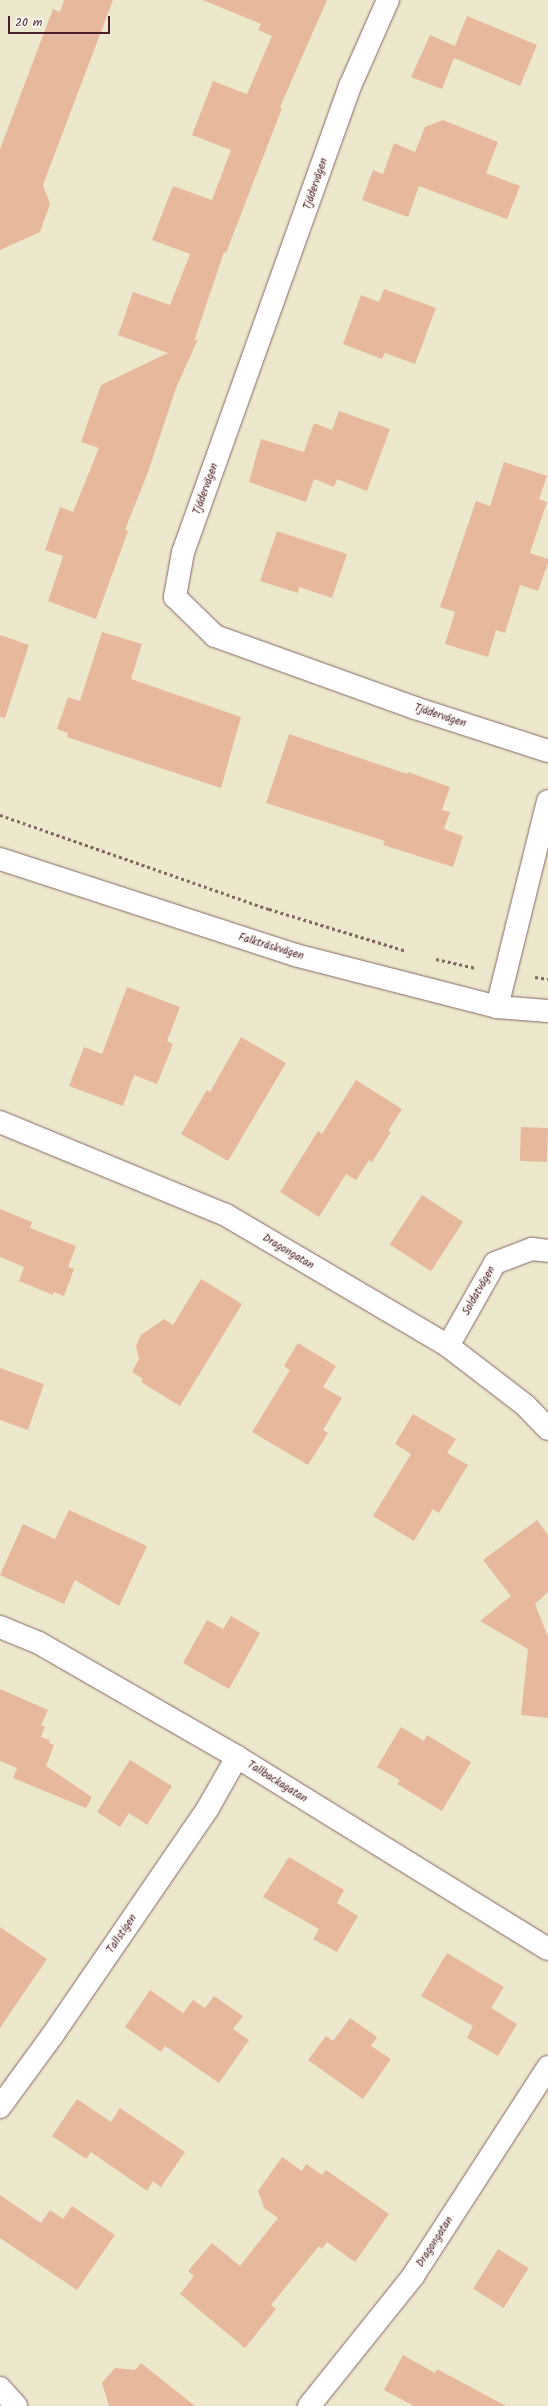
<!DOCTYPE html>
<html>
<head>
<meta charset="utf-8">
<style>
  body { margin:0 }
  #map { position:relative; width:548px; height:2406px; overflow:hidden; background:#ede7cc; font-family:Kalam,sans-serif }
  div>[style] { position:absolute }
  .building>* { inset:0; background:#e6b99f; transform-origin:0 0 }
  .path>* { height:2.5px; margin-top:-1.25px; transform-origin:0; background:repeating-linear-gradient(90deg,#836563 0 3px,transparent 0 6px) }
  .roads { filter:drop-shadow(0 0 1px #836563) drop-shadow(0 0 1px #836563) }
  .minor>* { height:22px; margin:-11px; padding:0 11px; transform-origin:11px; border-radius:11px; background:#fff }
  .tertiary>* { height:22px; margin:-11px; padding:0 11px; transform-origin:11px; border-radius:11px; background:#fff }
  span { translate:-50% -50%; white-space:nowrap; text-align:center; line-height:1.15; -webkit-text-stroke:3px #fdfcf7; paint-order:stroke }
  .street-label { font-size:11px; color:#4a1f2b }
  .scale { position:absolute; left:8px; top:16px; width:102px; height:18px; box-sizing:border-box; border:2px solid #4a1f2b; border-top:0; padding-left:5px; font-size:12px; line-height:14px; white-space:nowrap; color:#4a1f2b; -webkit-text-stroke:3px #fdfcf7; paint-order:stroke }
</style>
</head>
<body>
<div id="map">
  <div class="building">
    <i style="clip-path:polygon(64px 0,113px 0,43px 185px,50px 204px,40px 232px,0 250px,0 149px,53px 9px,60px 12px)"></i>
    <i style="clip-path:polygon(203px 0,327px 0,280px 107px,282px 108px,226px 253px,224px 252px,194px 341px,198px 339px,176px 388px,148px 472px,125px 530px,128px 531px,96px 619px,48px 601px,63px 556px,45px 550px,60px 507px,73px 512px,99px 448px,81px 442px,101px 385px,168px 353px,118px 335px,133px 292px,170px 305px,190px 254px,152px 240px,173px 186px,212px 200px,231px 150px,192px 135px,213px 81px,247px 94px,272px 36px,258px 30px,261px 24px)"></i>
    <i style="clip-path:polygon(467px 16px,537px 45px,520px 86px,454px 58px,442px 89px,411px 77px,430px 35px,455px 46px)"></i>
    <i style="clip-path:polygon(443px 120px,498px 142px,486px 173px,520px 186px,507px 219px,419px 186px,408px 217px,362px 200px,373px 170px,383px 174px,394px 143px,415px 152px,425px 127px)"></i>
    <i style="clip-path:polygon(384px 289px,436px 308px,415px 364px,385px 353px,382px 359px,343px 344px,361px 295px,379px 302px)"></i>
    <i style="clip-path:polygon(339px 411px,390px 429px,367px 491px,337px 479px,334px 487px,314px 479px,306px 502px,249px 482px,261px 439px,304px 452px,314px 423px,332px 430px)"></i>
    <i style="clip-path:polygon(504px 462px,547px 476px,539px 499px,547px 502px,530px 553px,548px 559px,548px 563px,538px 591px,520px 585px,505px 633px,496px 630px,488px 657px,445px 644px,455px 612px,440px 607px,476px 501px,490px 506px)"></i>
    <i style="clip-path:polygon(277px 531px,347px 554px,332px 598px,299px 587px,298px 593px,260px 581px)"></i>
    <i style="clip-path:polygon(102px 632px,142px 644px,131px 679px,241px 717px,221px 788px,67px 737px,68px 733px,57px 729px,68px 697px,80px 701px)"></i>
    <i style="clip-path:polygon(0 635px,29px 645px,5px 718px,0 717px)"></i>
    <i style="clip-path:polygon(289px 734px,407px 774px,408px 772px,450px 787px,442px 810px,450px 812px,444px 829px,463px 836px,453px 867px,383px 845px,385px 841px,266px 803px)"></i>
    <i style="clip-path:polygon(127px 987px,180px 1007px,167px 1041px,173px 1044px,157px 1084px,134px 1075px,123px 1106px,69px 1086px,84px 1047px,102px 1054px)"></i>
    <i style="clip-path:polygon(241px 1037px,286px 1063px,228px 1161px,181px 1134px,207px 1090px,210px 1092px)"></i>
    <i style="clip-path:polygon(356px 1080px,402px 1109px,388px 1131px,391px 1132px,372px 1162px,369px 1160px,356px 1180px,346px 1174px,319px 1217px,280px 1192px,318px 1131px,322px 1134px)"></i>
    <i style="left:521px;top:1127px;width:27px;height:34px;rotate:2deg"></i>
    <i style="left:422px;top:1195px;width:49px;height:59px;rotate:33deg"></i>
    <i style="clip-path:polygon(0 1209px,32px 1222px,30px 1228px,76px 1246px,68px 1267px,74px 1269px,64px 1296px,54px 1292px,53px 1295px,19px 1281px,24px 1267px,0 1257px)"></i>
    <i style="clip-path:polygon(201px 1279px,242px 1304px,180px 1406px,141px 1382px,143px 1379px,132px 1372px,139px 1359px,136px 1346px,141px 1335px,164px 1319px,173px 1325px)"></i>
    <i style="clip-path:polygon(298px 1343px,336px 1366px,323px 1387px,342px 1398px,323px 1430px,328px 1433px,308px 1465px,252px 1432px,290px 1370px,284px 1366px)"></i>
    <i style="clip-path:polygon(0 1368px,44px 1384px,28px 1430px,0 1420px)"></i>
    <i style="clip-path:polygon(413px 1414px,456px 1439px,447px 1453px,468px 1465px,439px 1513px,433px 1509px,414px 1541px,373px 1516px,411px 1454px,395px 1444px)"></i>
    <i style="clip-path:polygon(69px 1510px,147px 1546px,119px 1606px,75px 1580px,64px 1604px,0 1575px,23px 1524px,55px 1539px)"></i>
    <i style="clip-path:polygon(537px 1520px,548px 1535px,548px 1592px,535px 1604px,548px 1637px,548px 1718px,521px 1715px,528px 1649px,480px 1621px,511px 1596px,483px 1560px)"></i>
    <i style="clip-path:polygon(231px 1616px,260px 1633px,229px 1689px,183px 1663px,207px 1620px,223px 1629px)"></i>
    <i style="clip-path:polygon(0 1689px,48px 1710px,41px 1725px,45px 1727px,41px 1737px,50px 1740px,49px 1743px,54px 1745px,46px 1766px,92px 1797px,86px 1808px,13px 1778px,17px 1768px,0 1761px)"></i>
    <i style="clip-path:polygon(401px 1727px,424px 1741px,427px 1735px,471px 1762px,442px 1811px,397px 1784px,400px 1780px,377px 1767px)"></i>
    <i style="clip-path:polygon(130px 1760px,172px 1786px,147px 1825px,129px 1813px,120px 1827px,97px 1812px)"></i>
    <i style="clip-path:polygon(289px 1857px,344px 1890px,337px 1903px,358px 1916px,337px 1952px,313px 1939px,319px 1929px,263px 1897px)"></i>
    <i style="clip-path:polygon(0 1927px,47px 1959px,0 2028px)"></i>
    <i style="clip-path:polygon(447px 1953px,504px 1987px,491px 2008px,517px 2024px,498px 2056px,467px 2038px,473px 2026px,421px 1996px)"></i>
    <i style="clip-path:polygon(150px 1990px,183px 2013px,193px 2000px,205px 2008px,214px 1996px,243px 2016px,233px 2029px,249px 2040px,219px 2083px,165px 2046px,161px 2052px,125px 2027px)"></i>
    <i style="clip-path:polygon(350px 2018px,377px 2037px,371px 2046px,391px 2059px,363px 2099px,308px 2060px,326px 2036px,333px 2041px)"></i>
    <i style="clip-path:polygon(77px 2099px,111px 2122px,120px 2108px,185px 2152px,161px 2187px,153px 2181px,147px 2191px,91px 2152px,86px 2159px,52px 2136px)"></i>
    <i style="clip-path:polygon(282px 2157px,302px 2171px,306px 2164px,322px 2175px,326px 2170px,389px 2214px,355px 2262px,327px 2242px,322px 2249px,319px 2246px,271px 2305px,276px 2309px,245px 2348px,180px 2294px,194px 2276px,188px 2271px,212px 2243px,240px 2266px,278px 2218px,264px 2208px,258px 2191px)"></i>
    <i style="clip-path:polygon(0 2195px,41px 2223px,50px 2210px,63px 2219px,72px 2206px,115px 2235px,77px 2290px,0 2238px)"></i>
    <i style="left:498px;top:2249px;width:36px;height:47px;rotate:32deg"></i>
    <i style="clip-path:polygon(403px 2355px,435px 2373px,437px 2369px,506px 2406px,414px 2406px,384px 2390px)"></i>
    <i style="clip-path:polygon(141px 2363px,195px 2406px,109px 2406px,102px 2383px,115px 2368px,135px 2370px)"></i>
  </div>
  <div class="path">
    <i style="left:0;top:815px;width:285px;rotate:19.3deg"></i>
    <i style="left:269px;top:909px;width:143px;rotate:17deg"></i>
    <i style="left:436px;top:959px;width:41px;rotate:12.7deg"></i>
    <i style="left:535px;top:977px;width:13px;rotate:9deg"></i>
  </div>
  <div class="roads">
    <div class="minor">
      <i style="left:388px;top:0;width:94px;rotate:113.8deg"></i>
      <i style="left:350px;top:86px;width:495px;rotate:109.7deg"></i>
      <i style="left:183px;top:552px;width:46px;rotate:100.1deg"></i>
      <i style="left:175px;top:597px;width:56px;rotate:44.3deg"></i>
      <i style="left:215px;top:636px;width:213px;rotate:19.8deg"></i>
      <i style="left:415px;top:708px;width:140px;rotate:17.9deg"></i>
      <i style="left:497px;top:1007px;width:212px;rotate:-76.1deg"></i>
      <i style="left:0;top:1122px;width:244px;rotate:22.4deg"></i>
      <i style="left:226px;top:1215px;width:258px;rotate:30.5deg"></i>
      <i style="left:448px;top:1346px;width:97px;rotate:37.5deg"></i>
      <i style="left:525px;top:1405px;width:33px;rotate:46deg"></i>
      <i style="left:448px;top:1346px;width:95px;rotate:-60.5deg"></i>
      <i style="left:495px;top:1263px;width:40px;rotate:-21deg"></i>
      <i style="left:532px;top:1249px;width:16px;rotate:7deg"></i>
      <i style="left:0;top:1627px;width:42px;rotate:22.3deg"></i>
      <i style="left:39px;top:1643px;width:228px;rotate:29.9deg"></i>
      <i style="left:237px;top:1757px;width:365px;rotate:31.7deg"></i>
      <i style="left:0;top:2107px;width:88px;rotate:-53.8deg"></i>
      <i style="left:52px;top:2036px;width:276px;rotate:-55.6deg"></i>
      <i style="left:208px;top:1808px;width:59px;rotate:-60.4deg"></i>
      <i style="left:0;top:2388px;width:24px;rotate:48deg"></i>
      <i style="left:309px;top:2406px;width:166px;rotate:-51.3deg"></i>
      <i style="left:413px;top:2276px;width:249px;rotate:-57.1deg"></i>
    </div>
    <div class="tertiary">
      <i style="left:0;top:859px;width:310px;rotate:18deg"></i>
      <i style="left:295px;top:955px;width:209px;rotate:14.4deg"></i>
      <i style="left:497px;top:1007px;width:51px;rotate:4.5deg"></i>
    </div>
  </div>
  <div class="street-label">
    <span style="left:316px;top:184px;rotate:-71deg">Tjädervägen</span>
    <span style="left:206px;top:489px;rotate:-70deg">Tjädervägen</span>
    <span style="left:440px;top:716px;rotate:18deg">Tjädervägen</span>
    <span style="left:271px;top:947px;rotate:17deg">Falkträskvägen</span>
    <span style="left:288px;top:1252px;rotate:31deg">Dragongatan</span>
    <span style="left:479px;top:1291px;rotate:-60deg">Soldatvägen</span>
    <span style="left:277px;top:1782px;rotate:32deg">Tallbackagatan</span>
    <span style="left:122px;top:1934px;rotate:-56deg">Tallstigen</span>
    <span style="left:435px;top:2242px;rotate:-57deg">Dragongatan</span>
  </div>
  <div class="scale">20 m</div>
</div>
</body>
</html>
